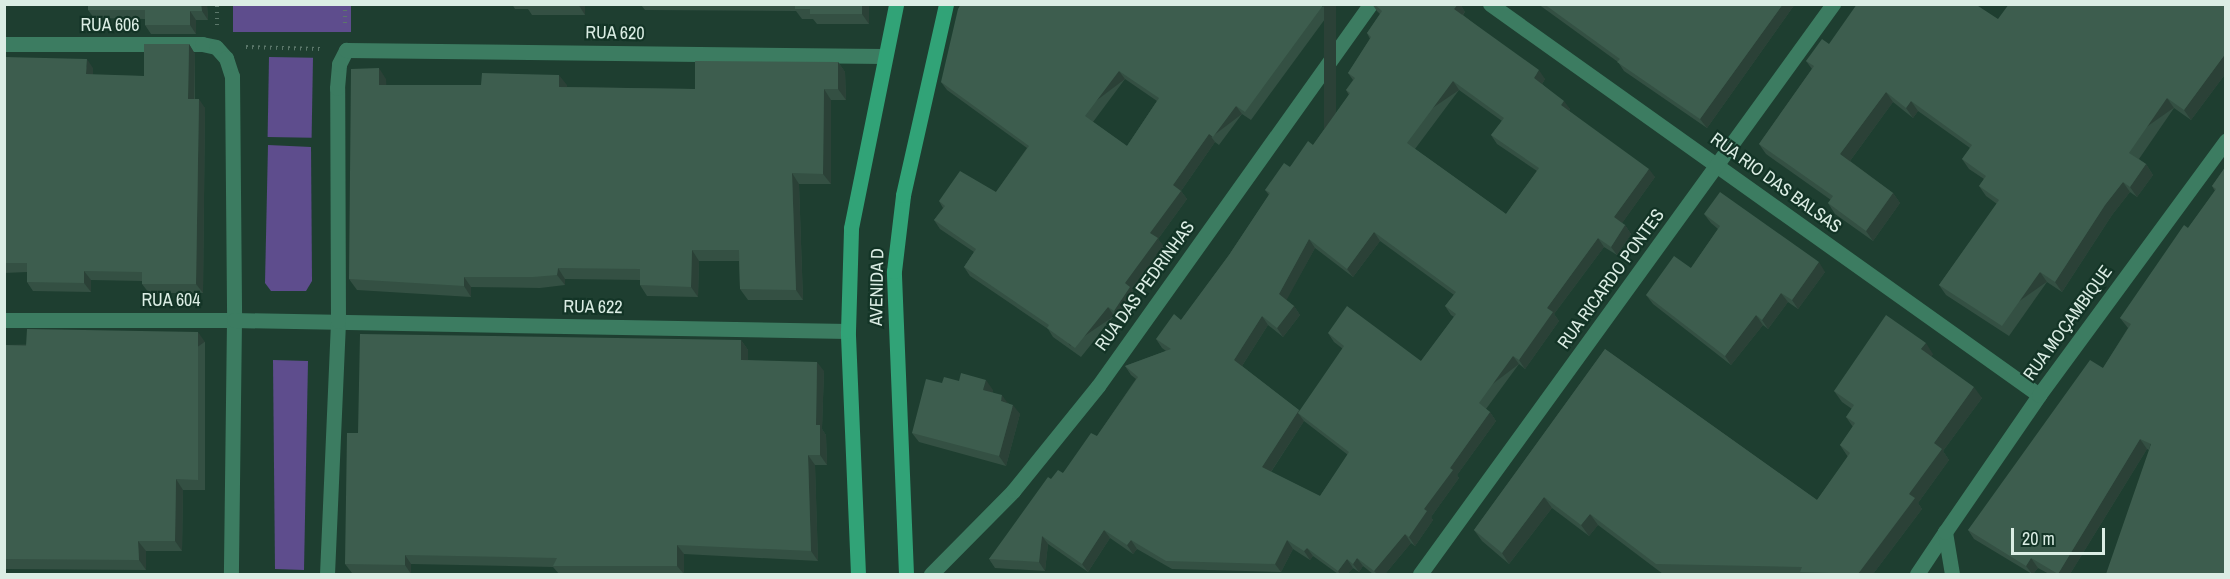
<!DOCTYPE html>
<html>
<head>
<meta charset="utf-8">
<style>
  body { margin:0 }
  #map { position:relative; width:2230px; height:579px; overflow:hidden; background:#1e3e30; font-family:"Archivo Narrow",sans-serif }
  div>[style] { position:absolute }
  .green>* { inset:0; background:#5e4d8d; transform-origin:0 0 }
  .path>* { height:4px; margin-top:-2px; transform-origin:0; background:repeating-linear-gradient(90deg,#5b776a 0 1.5px,transparent 0 6px) }
  .street>* { height:15px; margin:-7.5px; padding:0 7.5px; transform-origin:7.5px; border-radius:7.5px; background:#3c7c61 }
  .secondary>* { height:15px; margin:-7.5px; padding:0 7.5px; transform-origin:7.5px; border-radius:7.5px; background:#31a377 }
  .wall>* { inset:0; background:#345043 }
  .shaded-wall>* { inset:0; background:#2b4137; transform-origin:0 0 }
  .building>* { inset:0; background:#3d5d4e; transform-origin:0 0 }
  span { translate:-50% -50%; white-space:nowrap; text-align:center; line-height:1.15; -webkit-text-stroke:4.5px #133426; paint-order:stroke }
  .street-label { font-size:18px; color:#dbede4 }
  .frame { position:absolute; inset:0; border:6px solid #dbede4; pointer-events:none }
  .scale { position:absolute; left:2011px; top:528px; width:94px; height:27px; box-sizing:border-box; border:3px solid #dbede4; border-top:0; padding-left:8px; font-size:18px; line-height:21px; white-space:nowrap; color:#dbede4; -webkit-text-stroke:4px #133426; paint-order:stroke }
</style>
</head>
<body>
<div id="map">
  <div class="green">
    <i style="left:233px;top:5px;width:118px;height:27px"></i>
    <i style="left:269px;top:57px;width:44px;height:80px;rotate:1deg"></i>
    <i style="clip-path:polygon(268px 145px,311px 147px,312px 281px,306px 291px,271px 291px,265px 283px)"></i>
    <i style="clip-path:polygon(273px 360px,308px 361px,304px 570px,275px 569px)"></i>
  </div>
  <div class="path">
    <i style="left:345px;top:4px;width:22px;rotate:90deg"></i>
    <i style="left:217px;top:25px;width:21px;rotate:-90deg"></i>
    <i style="left:246px;top:47px;width:74px;rotate:1.5deg"></i>
  </div>
  <div class="street">
    <i style="left:1490px;top:4px;width:674px;rotate:35.46deg"></i>
    <i style="left:4px;top:44px;width:198px"></i>
    <i style="left:202px;top:44px;width:14px;rotate:12deg"></i>
    <i style="left:216px;top:47px;width:15px;rotate:48deg"></i>
    <i style="left:226px;top:58px;width:19px;rotate:72deg"></i>
    <i style="left:232px;top:76px;width:244px;rotate:89.5deg"></i>
    <i style="left:234px;top:320px;width:254px;rotate:90.7deg"></i>
    <i style="left:4px;top:320px;width:230px"></i>
    <i style="left:234px;top:320px;width:614px;rotate:1.03deg"></i>
    <i style="left:327px;top:574px;width:253px;rotate:-87.5deg"></i>
    <i style="left:338px;top:321px;width:233px;rotate:-90.2deg"></i>
    <i style="left:337px;top:88px;width:24px;rotate:-85deg"></i>
    <i style="left:339px;top:64px;width:16px;rotate:-63deg"></i>
    <i style="left:346px;top:50px;width:538px;rotate:0.64deg"></i>
    <i style="left:931px;top:574px;width:117px;rotate:-45.3deg"></i>
    <i style="left:1013px;top:491px;width:135px;rotate:-51deg"></i>
    <i style="left:1098px;top:386px;width:469px;rotate:-54.5deg"></i>
    <i style="left:1420px;top:574px;width:704px;rotate:-54.07deg"></i>
    <i style="left:1917px;top:574px;width:50px;rotate:-56.3deg"></i>
    <i style="left:1952px;top:574px;width:43px;rotate:-99.5deg"></i>
    <i style="left:1945px;top:532px;width:166px;rotate:-55.5deg"></i>
    <i style="left:2039px;top:395px;width:316px;rotate:-53.7deg"></i>
  </div>
  <div class="secondary">
    <i style="left:858px;top:574px;width:243px;rotate:-92.4deg"></i>
    <i style="left:848px;top:331px;width:103px;rotate:-88.3deg"></i>
    <i style="left:851px;top:228px;width:228px;rotate:-78.6deg"></i>
    <i style="left:906px;top:574px;width:303px;rotate:-92.3deg"></i>
    <i style="left:894px;top:271px;width:77px;rotate:-83.2deg"></i>
    <i style="left:903px;top:195px;width:196px;rotate:-77.3deg"></i>
  </div>
  <div class="wall">
    <i style="clip-path:polygon(85px 4px,207px 4px,208px 20px,196px 20px,196px 34px,151px 34px,145px 25px,145px 19px,94px 18px,88px 10px,88px 5px)"></i>
    <i style="clip-path:polygon(512px 4px,585px 4px,585px 15px,532px 15px,528px 9px,515px 9px)"></i>
    <i style="clip-path:polygon(640px 4px,869px 4px,869px 24px,817px 24px,813px 19px,802px 19px,796px 11px,645px 10px,641px 5px)"></i>
    <i style="clip-path:polygon(evenodd,1336px 4px,1251px 120px,1242px 114px,1219px 145px,1215px 142px,1181px 191px,1187px 199px,1158px 239px,1164px 247px,1132px 290px,1136px 296px,1120px 320px,1114px 316px,1081px 357px,1053px 337px,1048px 329px,970px 276px,964px 267px,974px 252px,940px 229px,934px 220px,943px 208px,939px 201px,996px 192px,1027px 148px,947px 90px,941px 82px,1336px 4px,1125px 79px,1157px 101px,1127px 146px,1093px 122px,1125px 79px)"></i>
    <i style="clip-path:polygon(evenodd,1372px 4px,1460px 4px,1465px 12px,1463px 15px,1545px 79px,1542px 84px,1570px 109px,1569px 111px,1655px 177px,1622px 223px,1625px 225px,1631px 234px,1617px 255px,1604px 247px,1554px 314px,1559px 321px,1525px 369px,1519px 364px,1486px 409px,1490px 412px,1496px 421px,1457px 475px,1459px 478px,1431px 517px,1433px 520px,1415px 546px,1411px 543px,1385px 574px,1373px 574px,1363px 566px,1359px 572px,1353px 568px,1347px 574px,1338px 574px,1313px 556px,1310px 560px,1293px 549px,1281px 572px,1172px 569px,1137px 549px,1133px 554px,1110px 538px,1088px 572px,1048px 544px,1045px 571px,995px 568px,989px 559px,1051px 479px,1063px 473px,1097px 436px,1136px 379px,1131px 375px,1125px 366px,1166px 351px,1162px 348px,1156px 339px,1181px 320px,1229px 255px,1269px 195px,1265px 190px,1313px 145px,1349px 95px,1346px 90px,1353px 80px,1348px 73px,1370px 39px,1367px 33px,1380px 14px,1377px 11px,1372px 4px,1459px 90px,1502px 121px,1491px 135px,1497px 144px,1537px 171px,1506px 214px,1415px 149px,1459px 90px,1372px 4px,1380px 241px,1454px 295px,1445px 306px,1451px 315px,1454px 317px,1421px 361px,1328px 333px,1334px 342px,1343px 349px,1300px 411px,1242px 366px,1268px 325px,1283px 337px,1300px 315px,1294px 306px,1286px 300px,1315px 248px,1353px 277px,1380px 241px,1372px 4px,1304px 421px,1348px 455px,1320px 496px,1271px 472px,1304px 421px)"></i>
    <i style="clip-path:polygon(1538px 4px,1795px 4px,1707px 128px,1624px 71px,1618px 62px)"></i>
    <i style="clip-path:polygon(2226px 4px,2226px 73px,2191px 120px,2174px 108px,2139px 159px,2146px 164px,2153px 175px,2137px 197px,2130px 192px,2112px 215px,2062px 292px,2047px 282px,2009px 336px,1946px 295px,1939px 285px,1997px 204px,1986px 196px,1979px 186px,1984px 179px,1969px 169px,1962px 159px,1970px 148px,1918px 111px,1913px 118px,1893px 102px,1850px 161px,1893px 193px,1900px 203px,1873px 241px,1835px 214px,1828px 203px,1831px 200px,1766px 154px,1759px 144px,1812px 69px,1806px 61px,1829px 44px,1998px 19px)"></i>
    <i style="clip-path:polygon(189px 44px,195px 54px,195px 99px,205px 108px,203px 293px,149px 293px,142px 284px,142px 281px,91px 280px,91px 292px,33px 291px,27px 282px,27px 272px,4px 273px,4px 57px,93px 68px,93px 75px,144px 76px)"></i>
    <i style="clip-path:polygon(838px 62px,845px 72px,846px 100px,831px 100px,831px 184px,799px 184px,803px 300px,748px 300px,740px 289px,739px 261px,699px 261px,698px 297px,647px 296px,640px 285px,640px 280px,565px 279px,565px 285px,540px 288px,471px 287px,471px 297px,357px 290px,349px 279px,386px 79px,386px 85px,567px 85px,567px 87px,695px 89px)"></i>
    <i style="clip-path:polygon(2226px 166px,2149px 450px,2147px 449px,2070px 574px,2049px 574px,2038px 568px,2033px 574px,2032px 574px,1974px 539px,1968px 530px,2103px 368px,2128px 328px,2120px 318px,2188px 228px,2215px 191px,2212px 186px)"></i>
    <i style="clip-path:polygon(1704px 214px,1825px 272px,1798px 309px,1788px 302px,1768px 329px,1763px 325px,1731px 365px,1653px 304px,1646px 295px,1691px 268px,1718px 229px,1711px 223px)"></i>
    <i style="clip-path:polygon(741px 340px,748px 350px,748px 360px,824px 371px,822px 429px,826px 435px,827px 465px,815px 465px,818px 561px,684px 554px,684px 574px,559px 574px,553px 567px,411px 564px,411px 574px,352px 573px,345px 564px)"></i>
    <i style="clip-path:polygon(205px 342px,205px 490px,183px 490px,182px 551px,146px 551px,146px 570px,4px 569px,4px 345px)"></i>
    <i style="clip-path:polygon(1605px 349px,1817px 500px,1848px 457px,1840px 445px,1853px 427px,1846px 417px,1852px 409px,1842px 402px,1834px 391px,1933px 354px,1931px 357px,1982px 398px,1943px 451px,1949px 460px,1918px 503px,1922px 509px,1873px 574px,1663px 574px,1598px 525px,1589px 536px,1552px 508px,1509px 564px,1482px 541px,1474px 530px)"></i>
    <i style="clip-path:polygon(942px 383px,993px 390px,992px 392px,1008px 403px,1020px 414px,1006px 466px,919px 442px,912px 433px)"></i>
  </div>
  <div class="shaded-wall">
    <i style="clip-path:polygon(201px 4px,207px 4px,208px 20px,202px 11px)"></i>
    <i style="clip-path:polygon(578px 4px,585px 4px,585px 15px)"></i>
    <i style="clip-path:polygon(862px 4px,869px 4px,869px 24px,862px 14px)"></i>
    <i style="left:1324px;top:4px;width:12px;height:134px"></i>
    <i style="clip-path:polygon(1458px 4px,1460px 4px,1465px 12px,1460px 17px,1454px 9px)"></i>
    <i style="clip-path:polygon(1783px 4px,1795px 4px,1707px 128px,1700px 119px)"></i>
    <i style="clip-path:polygon(190px 11px,196px 20px,196px 34px,190px 25px)"></i>
    <i style="clip-path:polygon(189px 44px,195px 54px,194px 108px,188px 99px)"></i>
    <i style="clip-path:polygon(2226px 53px,2226px 73px,2191px 120px,2184px 110px)"></i>
    <i style="clip-path:polygon(87px 59px,93px 68px,93px 84px,86px 74px)"></i>
    <i style="clip-path:polygon(838px 62px,845px 72px,846px 100px,838px 89px)"></i>
    <i style="clip-path:polygon(379px 68px,386px 79px,387px 96px,379px 85px)"></i>
    <i style="clip-path:polygon(1539px 70px,1545px 79px,1540px 87px,1534px 78px)"></i>
    <i style="left:1119px;top:71px;width:10px;height:56px;rotate:53deg"></i>
    <i style="clip-path:polygon(559px 75px,567px 85px,567px 97px,559px 87px)"></i>
    <i style="left:1453px;top:81px;width:11px;height:77px;rotate:56deg"></i>
    <i style="clip-path:polygon(824px 89px,831px 100px,831px 184px,823px 174px)"></i>
    <i style="clip-path:polygon(1886px 92px,1893px 102px,1847px 165px,1840px 154px)"></i>
    <i style="left:2167px;top:98px;width:12px;height:67px;rotate:55deg"></i>
    <i style="clip-path:polygon(199px 99px,205px 108px,203px 293px,196px 284px)"></i>
    <i style="clip-path:polygon(1564px 101px,1570px 109px,1567px 114px,1561px 105px)"></i>
    <i style="clip-path:polygon(1911px 101px,1918px 111px,1913px 118px,1906px 108px)"></i>
    <i style="left:1236px;top:106px;width:10px;height:39px;rotate:53deg"></i>
    <i style="clip-path:polygon(1209px 134px,1215px 142px,1181px 191px,1187px 199px,1158px 239px,1164px 247px,1132px 290px,1136px 296px,1120px 320px,1114px 311px,1125px 283px,1173px 185px)"></i>
    <i style="clip-path:polygon(2146px 164px,2153px 175px,2137px 197px,2130px 187px)"></i>
    <i style="clip-path:polygon(1649px 169px,1655px 177px,1620px 226px,1614px 217px)"></i>
    <i style="clip-path:polygon(792px 173px,799px 184px,803px 300px,796px 290px)"></i>
    <i style="clip-path:polygon(2123px 182px,2130px 192px,2112px 215px,2062px 292px,2055px 282px,2105px 205px)"></i>
    <i style="clip-path:polygon(1893px 193px,1900px 203px,1873px 241px,1866px 231px)"></i>
    <i style="clip-path:polygon(1625px 225px,1631px 234px,1617px 255px,1611px 247px)"></i>
    <i style="clip-path:polygon(1374px 232px,1380px 241px,1353px 277px,1347px 269px)"></i>
    <i style="clip-path:polygon(1598px 238px,1604px 247px,1554px 314px,1559px 321px,1525px 369px,1519px 360px,1547px 308px)"></i>
    <i style="clip-path:polygon(1309px 239px,1315px 248px,1285px 303px,1279px 294px)"></i>
    <i style="clip-path:polygon(692px 250px,699px 261px,698px 297px,691px 287px)"></i>
    <i style="clip-path:polygon(1819px 262px,1825px 272px,1798px 309px,1792px 300px)"></i>
    <i style="clip-path:polygon(558px 268px,565px 279px,565px 285px,557px 275px)"></i>
    <i style="clip-path:polygon(84px 271px,91px 280px,91px 292px,84px 283px)"></i>
    <i style="left:2040px;top:272px;width:12px;height:66px;rotate:55deg"></i>
    <i style="clip-path:polygon(464px 277px,471px 287px,471px 297px,464px 286px)"></i>
    <i style="clip-path:polygon(1781px 293px,1788px 302px,1768px 329px,1762px 320px)"></i>
    <i style="clip-path:polygon(1294px 306px,1300px 315px,1283px 337px,1277px 328px)"></i>
    <i style="left:1108px;top:307px;width:11px;height:53px;rotate:56deg"></i>
    <i style="clip-path:polygon(1756px 315px,1763px 325px,1731px 365px,1725px 356px)"></i>
    <i style="clip-path:polygon(1262px 316px,1268px 325px,1240px 369px,1234px 360px)"></i>
    <i style="left:198px;top:332px;width:12px;height:148px;rotate:55deg"></i>
    <i style="clip-path:polygon(741px 340px,748px 350px,748px 370px,741px 360px)"></i>
    <i style="clip-path:polygon(1926px 343px,1933px 354px,1929px 360px,1921px 349px)"></i>
    <i style="left:1513px;top:356px;width:10px;height:58px;rotate:53deg"></i>
    <i style="clip-path:polygon(817px 362px,824px 371px,822px 429px,826px 435px,827px 465px,820px 455px,816px 425px)"></i>
    <i style="clip-path:polygon(986px 380px,993px 390px,990px 400px,983px 390px)"></i>
    <i style="clip-path:polygon(1974px 387px,1982px 398px,1943px 451px,1949px 460px,1918px 503px,1922px 509px,1873px 574px,1858px 574px,1909px 494px,1934px 443px)"></i>
    <i style="clip-path:polygon(1002px 395px,1009px 405px,1001px 401px)"></i>
    <i style="clip-path:polygon(1013px 405px,1020px 414px,1006px 466px,999px 456px)"></i>
    <i style="clip-path:polygon(1299px 410px,1298px 413px,1304px 421px,1268px 476px,1262px 467px)"></i>
    <i style="clip-path:polygon(1490px 412px,1496px 421px,1457px 475px,1459px 478px,1431px 517px,1433px 520px,1415px 546px,1409px 537px,1424px 509px,1450px 468px)"></i>
    <i style="clip-path:polygon(2140px 439px,2147px 449px,2070px 574px,2058px 574px)"></i>
    <i style="clip-path:polygon(808px 455px,815px 465px,818px 561px,811px 551px)"></i>
    <i style="clip-path:polygon(176px 479px,183px 490px,182px 551px,175px 541px)"></i>
    <i style="clip-path:polygon(1544px 497px,1552px 508px,1509px 564px,1502px 553px)"></i>
    <i style="clip-path:polygon(1590px 514px,1598px 525px,1589px 536px,1581px 525px)"></i>
    <i style="clip-path:polygon(1104px 530px,1110px 538px,1088px 572px,1082px 564px)"></i>
    <i style="clip-path:polygon(1405px 534px,1411px 543px,1385px 574px,1377px 574px,1374px 571px)"></i>
    <i style="clip-path:polygon(1042px 536px,1048px 544px,1045px 571px,1039px 562px)"></i>
    <i style="clip-path:polygon(1131px 540px,1137px 549px,1133px 554px,1127px 545px)"></i>
    <i style="clip-path:polygon(1287px 540px,1293px 549px,1281px 572px,1275px 564px)"></i>
    <i style="clip-path:polygon(138px 541px,146px 551px,146px 570px,139px 560px)"></i>
    <i style="clip-path:polygon(677px 545px,684px 554px,684px 574px,677px 566px)"></i>
    <i style="clip-path:polygon(1307px 548px,1313px 556px,1310px 560px,1304px 551px)"></i>
    <i style="clip-path:polygon(405px 555px,411px 564px,411px 574px,405px 565px)"></i>
    <i style="clip-path:polygon(1357px 558px,1363px 566px,1359px 572px,1353px 564px)"></i>
    <i style="clip-path:polygon(2031px 558px,2038px 568px,2033px 574px,2032px 574px,2026px 566px)"></i>
    <i style="clip-path:polygon(1347px 559px,1353px 568px,1347px 574px,1340px 574px,1338px 571px)"></i>
  </div>
  <div class="building">
    <i style="clip-path:polygon(88px 4px,201px 4px,202px 11px,190px 11px,190px 25px,145px 25px,145px 10px,88px 10px)"></i>
    <i style="left:525px;top:4px;width:53px;height:1px"></i>
    <i style="clip-path:polygon(795px 4px,862px 4px,862px 14px,810px 14px,810px 9px,795px 9px)"></i>
    <i style="clip-path:polygon(evenodd,961px 4px,1324px 4px,1245px 112px,1236px 106px,1213px 137px,1209px 134px,1173px 185px,1181px 191px,1150px 233px,1158px 238px,1125px 283px,1130px 287px,1114px 311px,1108px 307px,1075px 348px,1047px 328px,1049px 325px,964px 267px,976px 249px,934px 220px,945px 206px,939px 201px,960px 171px,996px 192px,1029px 146px,941px 82px,958px 9px,961px 4px,1119px 71px,1159px 98px,1127px 146px,1085px 116px,1119px 71px)"></i>
    <i style="clip-path:polygon(evenodd,1374px 4px,1458px 4px,1454px 9px,1539px 70px,1534px 78px,1564px 101px,1561px 105px,1649px 169px,1614px 217px,1625px 225px,1611px 247px,1598px 238px,1547px 308px,1553px 312px,1519px 360px,1513px 356px,1479px 403px,1490px 412px,1450px 468px,1453px 470px,1424px 509px,1427px 511px,1409px 537px,1405px 534px,1374px 571px,1357px 558px,1353px 564px,1347px 559px,1338px 571px,1307px 548px,1304px 551px,1287px 540px,1275px 564px,1166px 561px,1131px 540px,1127px 545px,1104px 530px,1082px 564px,1042px 536px,1039px 562px,989px 559px,1048px 477px,1051px 479px,1058px 470px,1063px 473px,1091px 433px,1097px 436px,1138px 377px,1125px 366px,1171px 349px,1156px 339px,1174px 314px,1181px 320px,1229px 255px,1270px 193px,1265px 190px,1284px 163px,1290px 167px,1308px 141px,1313px 145px,1350px 93px,1346px 90px,1355px 78px,1348px 73px,1371px 37px,1367px 33px,1382px 11px,1374px 4px,1453px 81px,1504px 118px,1491px 135px,1539px 168px,1506px 214px,1407px 143px,1453px 81px,1374px 4px,1374px 232px,1456px 292px,1445px 306px,1456px 314px,1421px 361px,1347px 306px,1328px 333px,1344px 346px,1298px 413px,1349px 452px,1320px 496px,1262px 467px,1299px 410px,1234px 360px,1262px 316px,1277px 328px,1294px 306px,1279px 294px,1309px 239px,1347px 269px,1374px 232px)"></i>
    <i style="clip-path:polygon(1544px 4px,1783px 4px,1700px 119px,1617px 62px,1620px 59px)"></i>
    <i style="clip-path:polygon(1857px 4px,1975px 4px,1998px 19px,2009px 4px,2226px 4px,2226px 53px,2184px 110px,2167px 98px,2129px 153px,2146px 164px,2130px 187px,2123px 182px,2105px 205px,2055px 282px,2040px 272px,2002px 326px,1939px 285px,1999px 200px,1979px 186px,1986px 176px,1962px 159px,1972px 145px,1911px 101px,1906px 108px,1886px 92px,1840px 154px,1893px 193px,1866px 231px,1828px 203px,1833px 196px,1759px 144px,1814px 66px,1806px 61px,1822px 39px,1829px 44px)"></i>
    <i style="clip-path:polygon(144px 44px,189px 44px,188px 99px,199px 99px,196px 284px,142px 284px,142px 272px,84px 271px,84px 283px,27px 282px,27px 263px,4px 263px,4px 57px,87px 59px,86px 74px,144px 76px)"></i>
    <i style="clip-path:polygon(695px 61px,838px 62px,838px 89px,824px 89px,823px 174px,792px 173px,796px 290px,740px 289px,739px 250px,692px 250px,691px 287px,640px 285px,640px 269px,558px 268px,557px 275px,533px 277px,464px 277px,464px 286px,349px 279px,351px 69px,379px 68px,379px 85px,481px 85px,482px 73px,559px 75px,559px 87px,695px 89px)"></i>
    <i style="clip-path:polygon(2226px 166px,2226px 574px,2106px 574px,2151px 444px,2140px 439px,2058px 574px,2031px 558px,2026px 566px,1968px 530px,2090px 360px,2103px 368px,2131px 324px,2120px 318px,2184px 225px,2188px 228px,2216px 189px,2212px 186px)"></i>
    <i style="clip-path:polygon(1720px 192px,1819px 262px,1792px 300px,1781px 293px,1762px 320px,1756px 315px,1725px 356px,1646px 295px,1674px 256px,1691px 268px,1720px 226px,1704px 214px)"></i>
    <i style="clip-path:polygon(1886px 315px,1926px 343px,1921px 349px,1974px 387px,1934px 443px,1942px 449px,1909px 494px,1915px 498px,1858px 574px,1800px 572px,1802px 567px,1656px 564px,1590px 514px,1581px 525px,1544px 497px,1502px 553px,1474px 530px,1605px 349px,1817px 500px,1850px 453px,1840px 445px,1855px 423px,1846px 417px,1854px 405px,1834px 391px)"></i>
    <i style="clip-path:polygon(27px 329px,198px 332px,198px 480px,176px 479px,175px 541px,138px 541px,139px 560px,4px 559px,4px 345px,26px 346px)"></i>
    <i style="clip-path:polygon(360px 334px,741px 340px,741px 360px,817px 362px,816px 425px,820px 425px,820px 455px,808px 455px,811px 551px,677px 545px,677px 566px,553px 566px,557px 558px,405px 555px,405px 565px,345px 564px,347px 433px,358px 433px)"></i>
    <i style="clip-path:polygon(961px 373px,986px 380px,983px 390px,1002px 395px,1001px 401px,1013px 405px,999px 456px,912px 433px,926px 379px,942px 383px,944px 377px,959px 381px)"></i>
  </div>
  <div class="street-label">
    <span style="left:110px;top:25px">RUA 606</span>
    <span style="left:615px;top:33px;rotate:1deg">RUA 620</span>
    <span style="left:1776px;top:183px;rotate:36deg">RUA RIO DAS BALSAS</span>
    <span style="left:1611px;top:279px;rotate:-54deg">RUA RICARDO PONTES</span>
    <span style="left:1145px;top:286px;rotate:-54deg">RUA DAS PEDRINHAS</span>
    <span style="left:877px;top:287px;rotate:-89deg">AVENIDA D</span>
    <span style="left:171px;top:300px">RUA 604</span>
    <span style="left:593px;top:307px;rotate:1deg">RUA 622</span>
    <span style="left:2068px;top:323px;rotate:-54deg">RUA MOÇAMBIQUE</span>
  </div>
  <div class="frame"></div>
  <div class="scale">20 m</div>
</div>
</body>
</html>
